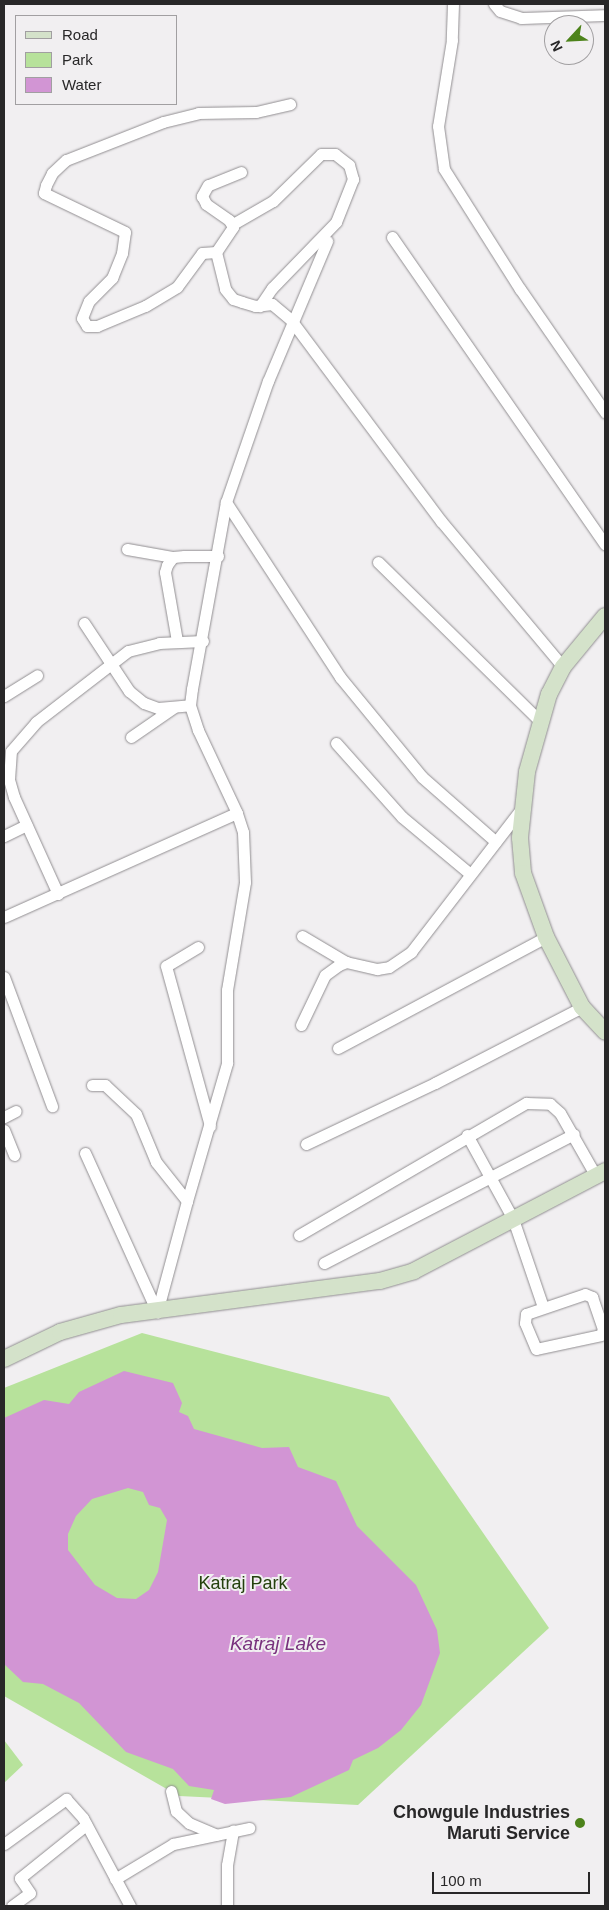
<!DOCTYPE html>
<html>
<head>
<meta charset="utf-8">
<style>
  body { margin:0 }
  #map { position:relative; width:609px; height:1910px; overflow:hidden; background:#f1eff1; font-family:Helvetica,sans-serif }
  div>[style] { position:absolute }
  .green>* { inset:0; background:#b7e29b }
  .water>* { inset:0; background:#d295d4 }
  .roads { filter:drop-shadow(0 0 1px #918e91) drop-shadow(0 0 1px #918e91) }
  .street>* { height:11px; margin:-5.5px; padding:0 5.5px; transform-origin:5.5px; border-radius:5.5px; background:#fff }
  .secondary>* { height:16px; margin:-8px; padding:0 8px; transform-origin:8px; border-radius:8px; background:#d4e2ca }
  .dots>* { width:14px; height:14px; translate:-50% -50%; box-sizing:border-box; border:2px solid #f1eff1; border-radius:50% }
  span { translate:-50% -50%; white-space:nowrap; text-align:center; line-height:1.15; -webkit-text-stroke:4px #f1eff1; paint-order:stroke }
  .park-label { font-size:18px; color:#24400d }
  .poi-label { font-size:18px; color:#282728; font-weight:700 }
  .right { translate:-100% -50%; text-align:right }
  .water-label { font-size:19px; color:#78317d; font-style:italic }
  .frame { position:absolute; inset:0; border:5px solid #282728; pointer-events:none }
  .legend { position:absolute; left:15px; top:15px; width:162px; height:90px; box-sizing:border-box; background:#f1eff1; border:1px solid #a19fa1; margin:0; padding:6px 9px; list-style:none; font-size:15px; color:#282728 }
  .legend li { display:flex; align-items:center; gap:10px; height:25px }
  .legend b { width:25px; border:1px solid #a19fa1 }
  .north { position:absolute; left:544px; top:15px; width:50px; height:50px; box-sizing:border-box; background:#f1eff1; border:1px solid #a19fa1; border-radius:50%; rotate:245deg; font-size:14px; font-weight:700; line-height:20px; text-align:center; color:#282728 }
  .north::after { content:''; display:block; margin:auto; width:18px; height:22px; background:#4d831b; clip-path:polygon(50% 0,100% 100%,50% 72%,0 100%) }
  .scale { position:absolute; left:432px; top:1872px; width:158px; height:22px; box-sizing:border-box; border:2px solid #282728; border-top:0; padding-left:6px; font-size:15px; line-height:18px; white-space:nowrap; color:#282728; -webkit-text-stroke:4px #f1eff1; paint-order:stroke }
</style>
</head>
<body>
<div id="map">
  <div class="green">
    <i style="clip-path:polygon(142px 1333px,389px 1397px,549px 1628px,358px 1805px,179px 1796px,4px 1696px,4px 1388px)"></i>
    <i style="clip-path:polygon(4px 1740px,23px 1765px,4px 1783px)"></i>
  </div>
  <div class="water">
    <i style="clip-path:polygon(evenodd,124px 1371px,173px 1383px,182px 1403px,179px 1412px,188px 1416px,194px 1429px,262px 1448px,289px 1447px,298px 1467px,336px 1481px,357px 1526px,416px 1585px,437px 1630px,440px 1653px,421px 1705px,401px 1730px,378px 1748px,353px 1760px,349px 1770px,291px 1797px,225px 1804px,211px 1799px,214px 1790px,189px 1786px,173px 1769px,126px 1752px,79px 1703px,43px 1684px,23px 1682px,4px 1664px,4px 1418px,44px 1400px,69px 1404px,79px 1392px,124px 1371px,128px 1488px,143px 1492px,149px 1505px,160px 1508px,167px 1520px,158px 1572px,149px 1590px,136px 1599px,117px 1598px,95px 1585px,68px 1550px,68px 1534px,76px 1516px,92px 1499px,128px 1488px)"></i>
  </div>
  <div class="roads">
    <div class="street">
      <i style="left:453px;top:4px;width:36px;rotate:92deg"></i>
      <i style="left:452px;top:40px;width:87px;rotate:99.2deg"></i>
      <i style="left:438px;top:126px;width:43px;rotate:82.1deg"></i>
      <i style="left:444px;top:169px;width:142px;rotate:57.7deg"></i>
      <i style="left:520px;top:289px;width:150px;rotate:55.4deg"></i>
      <i style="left:494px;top:4px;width:9px;rotate:49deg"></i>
      <i style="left:500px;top:11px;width:22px;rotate:18deg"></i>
      <i style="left:521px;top:18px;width:84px;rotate:-2deg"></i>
      <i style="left:241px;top:172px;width:35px;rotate:158deg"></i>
      <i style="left:208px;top:185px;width:13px;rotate:119deg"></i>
      <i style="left:202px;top:196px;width:9px;rotate:63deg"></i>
      <i style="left:206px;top:204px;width:28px;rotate:35deg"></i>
      <i style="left:229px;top:220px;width:8px;rotate:60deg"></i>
      <i style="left:233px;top:227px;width:30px;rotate:124deg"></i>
      <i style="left:216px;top:252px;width:38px;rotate:76deg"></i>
      <i style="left:225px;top:289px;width:13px;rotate:51deg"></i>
      <i style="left:233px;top:299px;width:9px;rotate:18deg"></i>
      <i style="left:242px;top:302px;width:14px;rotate:17deg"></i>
      <i style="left:255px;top:306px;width:17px;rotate:-7deg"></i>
      <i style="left:272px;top:304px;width:25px;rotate:40deg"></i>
      <i style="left:291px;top:320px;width:251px;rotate:53.3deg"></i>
      <i style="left:441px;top:521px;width:190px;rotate:50.1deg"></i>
      <i style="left:233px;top:224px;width:46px;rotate:-29.9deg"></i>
      <i style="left:273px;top:201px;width:67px;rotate:-44.4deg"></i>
      <i style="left:321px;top:154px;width:14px"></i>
      <i style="left:335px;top:154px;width:18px;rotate:38deg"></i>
      <i style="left:349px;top:165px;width:15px;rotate:74deg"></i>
      <i style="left:353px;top:179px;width:46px;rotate:111.6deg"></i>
      <i style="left:336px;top:222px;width:92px;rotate:134.1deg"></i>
      <i style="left:272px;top:288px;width:22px;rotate:124deg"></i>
      <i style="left:392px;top:237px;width:374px;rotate:55.3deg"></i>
      <i style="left:216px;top:252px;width:14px;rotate:176deg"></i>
      <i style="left:202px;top:253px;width:42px;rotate:126.3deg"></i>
      <i style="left:177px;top:287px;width:37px;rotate:149deg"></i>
      <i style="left:145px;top:306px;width:52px;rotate:157.4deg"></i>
      <i style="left:97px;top:326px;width:10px;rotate:180deg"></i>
      <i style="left:87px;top:326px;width:9px;rotate:-122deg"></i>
      <i style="left:82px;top:318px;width:18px;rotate:-68deg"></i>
      <i style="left:89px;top:301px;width:33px;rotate:-45deg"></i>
      <i style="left:112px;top:278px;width:27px;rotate:-68deg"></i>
      <i style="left:122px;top:253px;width:21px;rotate:-82deg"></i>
      <i style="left:125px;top:232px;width:90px;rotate:-154.3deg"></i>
      <i style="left:44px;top:193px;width:8px;rotate:-76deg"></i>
      <i style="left:46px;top:185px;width:13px;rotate:-63deg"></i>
      <i style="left:52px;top:173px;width:19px;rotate:-43deg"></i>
      <i style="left:66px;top:160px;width:104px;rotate:-21.4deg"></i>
      <i style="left:163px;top:122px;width:36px;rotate:-14deg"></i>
      <i style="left:198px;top:113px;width:58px;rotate:-1deg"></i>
      <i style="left:256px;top:112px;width:35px;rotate:-13deg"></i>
      <i style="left:226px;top:502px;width:209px;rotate:56.9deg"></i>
      <i style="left:340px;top:677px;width:129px;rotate:50.6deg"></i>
      <i style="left:422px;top:777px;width:98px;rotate:41.3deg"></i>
      <i style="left:127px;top:549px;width:47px;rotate:9.9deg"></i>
      <i style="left:378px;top:562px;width:227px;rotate:44.5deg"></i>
      <i style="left:84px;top:623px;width:82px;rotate:56.5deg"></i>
      <i style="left:129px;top:691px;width:19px;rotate:39deg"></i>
      <i style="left:144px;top:703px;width:15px;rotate:20deg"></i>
      <i style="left:158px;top:708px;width:32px;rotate:-5deg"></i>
      <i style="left:177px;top:641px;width:70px;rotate:-99.9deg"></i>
      <i style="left:165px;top:572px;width:7px;rotate:-74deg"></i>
      <i style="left:167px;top:565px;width:10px;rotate:-53deg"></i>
      <i style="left:173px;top:557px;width:11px;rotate:-5deg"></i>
      <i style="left:184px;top:556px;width:34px"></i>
      <i style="left:4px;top:696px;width:39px;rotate:-32deg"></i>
      <i style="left:131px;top:737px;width:51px;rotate:-34.6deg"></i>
      <i style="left:336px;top:743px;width:99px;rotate:48.3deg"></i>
      <i style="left:402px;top:817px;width:87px;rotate:39.9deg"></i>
      <i style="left:4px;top:836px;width:25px;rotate:-26deg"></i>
      <i style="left:58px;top:894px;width:107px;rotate:-114.4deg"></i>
      <i style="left:14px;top:797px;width:19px;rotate:-106deg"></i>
      <i style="left:9px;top:779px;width:28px;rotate:-86deg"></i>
      <i style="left:11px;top:751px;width:38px;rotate:-49deg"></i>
      <i style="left:36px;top:722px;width:116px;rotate:-37.7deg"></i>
      <i style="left:128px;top:651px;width:32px;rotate:-14deg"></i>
      <i style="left:159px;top:643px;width:44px;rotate:-2.6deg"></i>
      <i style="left:4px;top:917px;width:255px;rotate:-24.1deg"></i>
      <i style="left:237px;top:813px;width:92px;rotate:-115.2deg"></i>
      <i style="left:198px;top:730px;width:26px;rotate:-108deg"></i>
      <i style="left:190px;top:705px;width:16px;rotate:-83deg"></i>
      <i style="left:192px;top:689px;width:190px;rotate:-79.7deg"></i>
      <i style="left:226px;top:502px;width:128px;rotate:-70.9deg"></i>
      <i style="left:268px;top:381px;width:152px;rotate:-67.1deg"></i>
      <i style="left:302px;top:936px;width:51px;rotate:30.6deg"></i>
      <i style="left:198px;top:947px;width:37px;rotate:149deg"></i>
      <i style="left:166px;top:966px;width:166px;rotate:74.6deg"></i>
      <i style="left:4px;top:977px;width:138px;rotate:69.6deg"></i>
      <i style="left:301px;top:1025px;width:55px;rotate:-64.4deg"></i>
      <i style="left:325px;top:975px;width:17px;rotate:-36deg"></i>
      <i style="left:339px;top:965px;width:8px;rotate:-23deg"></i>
      <i style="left:346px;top:962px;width:32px;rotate:13deg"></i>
      <i style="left:377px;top:969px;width:12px;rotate:-9deg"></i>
      <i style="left:389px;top:967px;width:27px;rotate:-34deg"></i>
      <i style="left:411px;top:952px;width:180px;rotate:-52.4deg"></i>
      <i style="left:338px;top:1048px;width:236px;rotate:-28.1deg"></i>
      <i style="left:92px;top:1085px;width:13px"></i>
      <i style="left:105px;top:1085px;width:42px;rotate:43.1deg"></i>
      <i style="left:136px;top:1114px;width:52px;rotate:67.4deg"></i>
      <i style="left:156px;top:1162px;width:50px;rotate:51.5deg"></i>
      <i style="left:187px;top:1201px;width:115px;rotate:105.1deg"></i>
      <i style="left:4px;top:1117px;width:13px;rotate:-27deg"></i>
      <i style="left:4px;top:1130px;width:27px;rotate:68deg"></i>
      <i style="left:467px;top:1135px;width:96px;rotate:61.3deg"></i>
      <i style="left:513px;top:1219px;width:93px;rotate:71.2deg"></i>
      <i style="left:306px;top:1144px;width:143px;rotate:-25.3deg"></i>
      <i style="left:435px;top:1083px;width:165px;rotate:-27.3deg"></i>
      <i style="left:85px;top:1153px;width:175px;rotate:65.6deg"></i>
      <i style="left:187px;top:1201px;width:144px;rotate:-73.8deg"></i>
      <i style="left:227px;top:1063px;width:73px;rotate:-90deg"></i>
      <i style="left:227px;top:990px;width:109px;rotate:-80.5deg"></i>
      <i style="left:245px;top:882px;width:50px;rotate:-92.3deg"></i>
      <i style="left:243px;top:832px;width:20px;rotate:-108deg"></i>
      <i style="left:299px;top:1235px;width:263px;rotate:-30.2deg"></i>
      <i style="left:526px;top:1103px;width:24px;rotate:2deg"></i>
      <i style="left:550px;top:1104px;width:13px;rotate:42deg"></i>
      <i style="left:560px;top:1113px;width:73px;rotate:60.3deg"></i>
      <i style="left:324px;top:1263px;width:281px;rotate:-27.3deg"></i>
      <i style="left:585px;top:1294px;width:8px;rotate:23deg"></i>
      <i style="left:592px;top:1297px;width:34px;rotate:71deg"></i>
      <i style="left:603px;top:1329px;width:6px;rotate:108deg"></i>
      <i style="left:601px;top:1335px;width:66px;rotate:167.8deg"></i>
      <i style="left:536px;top:1349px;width:28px;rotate:-113deg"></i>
      <i style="left:525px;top:1323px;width:9px;rotate:-84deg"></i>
      <i style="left:526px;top:1314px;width:62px;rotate:-18.7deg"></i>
      <i style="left:171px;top:1791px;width:21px;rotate:76deg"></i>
      <i style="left:176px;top:1811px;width:18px;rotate:43deg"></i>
      <i style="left:189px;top:1823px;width:30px;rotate:23deg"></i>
      <i style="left:4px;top:1844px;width:77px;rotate:-36deg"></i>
      <i style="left:66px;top:1799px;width:25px;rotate:48deg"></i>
      <i style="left:83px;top:1818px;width:100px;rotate:61.9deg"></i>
      <i style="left:115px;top:1879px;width:68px;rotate:-31.1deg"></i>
      <i style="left:173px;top:1844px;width:78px;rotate:-11.9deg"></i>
      <i style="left:12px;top:1906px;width:22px;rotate:-36deg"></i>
      <i style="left:30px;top:1893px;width:18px;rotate:-124deg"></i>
      <i style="left:20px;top:1878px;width:85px;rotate:-38.8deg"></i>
      <i style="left:227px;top:1906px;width:41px;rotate:-90deg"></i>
      <i style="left:227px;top:1865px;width:35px;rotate:-80deg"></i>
    </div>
    <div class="secondary">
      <i style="left:605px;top:616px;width:66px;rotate:129.5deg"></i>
      <i style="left:563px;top:667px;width:30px;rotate:117deg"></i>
      <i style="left:549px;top:694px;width:81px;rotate:105.8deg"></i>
      <i style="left:527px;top:772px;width:66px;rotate:96.1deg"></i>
      <i style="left:520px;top:838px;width:35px;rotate:85deg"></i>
      <i style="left:523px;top:873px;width:68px;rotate:70.2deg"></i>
      <i style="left:546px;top:937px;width:79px;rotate:62.8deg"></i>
      <i style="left:582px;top:1007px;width:34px;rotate:47deg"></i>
      <i style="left:4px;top:1359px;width:62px;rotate:-25.7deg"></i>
      <i style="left:60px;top:1332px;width:63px;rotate:-15.6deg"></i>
      <i style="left:121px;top:1315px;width:261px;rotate:-7.5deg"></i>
      <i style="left:380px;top:1281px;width:35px;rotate:-16deg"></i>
      <i style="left:414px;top:1271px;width:216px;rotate:-27.6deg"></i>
    </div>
  </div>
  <div class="dots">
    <i style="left:580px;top:1823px;background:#4d831b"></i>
  </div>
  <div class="park-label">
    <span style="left:243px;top:1583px">Katraj Park</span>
  </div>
  <div class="poi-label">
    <span class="right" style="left:570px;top:1823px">Chowgule Industries<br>Maruti Service</span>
  </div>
  <div class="water-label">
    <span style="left:278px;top:1644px">Katraj Lake</span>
  </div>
  <div class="frame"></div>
  <ul class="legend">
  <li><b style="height:6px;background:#d4e2ca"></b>Road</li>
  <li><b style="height:14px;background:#b7e29b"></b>Park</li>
  <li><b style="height:14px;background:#d295d4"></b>Water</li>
  </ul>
  <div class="north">N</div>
  <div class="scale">100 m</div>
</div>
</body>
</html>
